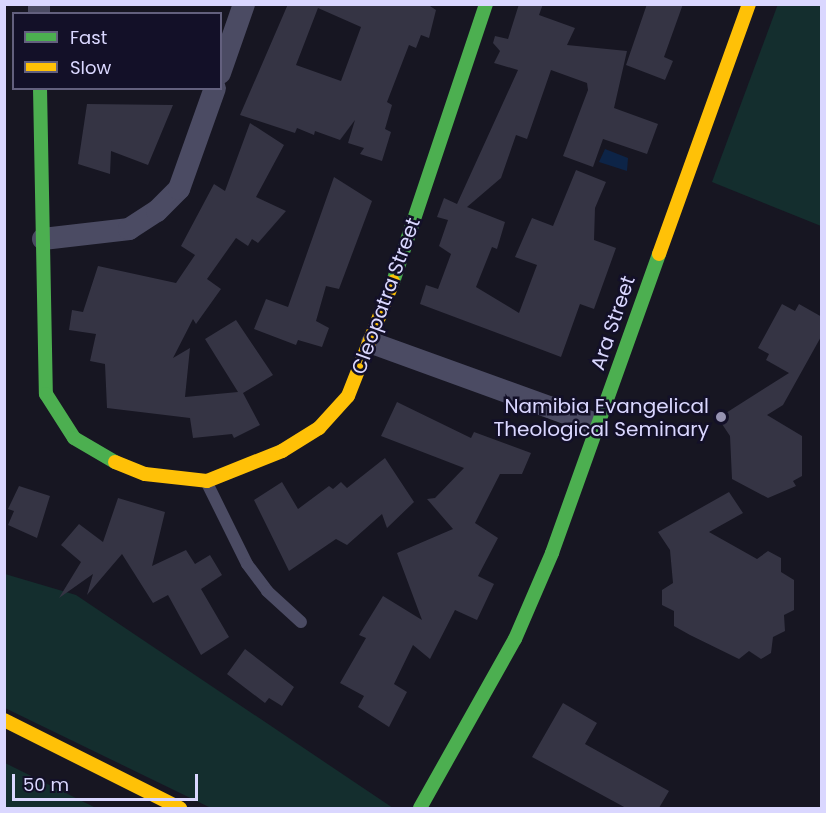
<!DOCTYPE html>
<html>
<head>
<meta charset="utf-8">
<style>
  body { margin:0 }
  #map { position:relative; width:826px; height:813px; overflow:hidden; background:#171622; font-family:Poppins,sans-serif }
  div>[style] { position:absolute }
  .green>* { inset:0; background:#142e2e }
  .water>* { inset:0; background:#0d2447 }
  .building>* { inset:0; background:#353444 }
  .lane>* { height:12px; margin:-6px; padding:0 6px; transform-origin:6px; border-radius:6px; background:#4b4b63 }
  .street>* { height:22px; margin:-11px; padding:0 11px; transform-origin:11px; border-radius:11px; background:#4b4b63 }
  .fast>* { height:14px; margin:-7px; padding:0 7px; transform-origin:7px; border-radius:7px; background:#4caf50 }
  .slow>* { height:14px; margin:-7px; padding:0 7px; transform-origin:7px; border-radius:7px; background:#ffc107 }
  .dots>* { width:16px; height:16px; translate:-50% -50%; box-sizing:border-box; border:3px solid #131028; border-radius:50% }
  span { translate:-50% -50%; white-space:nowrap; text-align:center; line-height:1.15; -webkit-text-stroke:5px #131028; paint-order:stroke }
  .street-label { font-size:20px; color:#dad7ff }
  .poi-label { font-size:20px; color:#dad7ff }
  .right { translate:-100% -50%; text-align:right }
  .frame { position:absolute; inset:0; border:6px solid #dad7ff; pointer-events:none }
  .legend { position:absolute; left:12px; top:12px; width:210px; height:78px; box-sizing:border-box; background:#131028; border:2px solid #63607e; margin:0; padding:8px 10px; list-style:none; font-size:18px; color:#dad7ff }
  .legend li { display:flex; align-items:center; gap:12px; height:30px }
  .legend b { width:30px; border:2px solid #63607e }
  .scale { position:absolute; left:12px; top:774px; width:186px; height:27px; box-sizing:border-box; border:3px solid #dad7ff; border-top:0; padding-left:8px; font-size:18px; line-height:21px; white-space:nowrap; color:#dad7ff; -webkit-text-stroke:4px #131028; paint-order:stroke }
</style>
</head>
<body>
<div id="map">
  <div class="green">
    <i style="clip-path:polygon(778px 4px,821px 5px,821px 226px,712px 182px)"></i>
    <i style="clip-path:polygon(5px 574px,76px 595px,393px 808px,211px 808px,5px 708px)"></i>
    <i style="clip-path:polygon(4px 763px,5px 763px,96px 808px,5px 808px)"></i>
  </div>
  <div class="water">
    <i style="clip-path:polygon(605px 149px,628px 158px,627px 171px,599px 162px)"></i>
  </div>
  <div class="building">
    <i style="clip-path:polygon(evenodd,288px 4px,427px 4px,436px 10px,429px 38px,421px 35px,416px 48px,409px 45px,387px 102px,392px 105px,385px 129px,391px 132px,382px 161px,360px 154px,364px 148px,348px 143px,355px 120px,340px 140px,315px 131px,314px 135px,297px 128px,295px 133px,240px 115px,288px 4px,318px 8px,361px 27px,341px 81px,296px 65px,318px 8px)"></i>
    <i style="clip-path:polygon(519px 4px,543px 4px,539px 15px,575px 28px,567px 45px,627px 51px,614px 108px,658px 124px,647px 154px,603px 139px,593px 167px,563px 156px,588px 90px,587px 83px,551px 70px,527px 139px,516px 135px,501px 178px,467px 207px,505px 222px,497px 249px,492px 247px,476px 287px,519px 313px,537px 265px,515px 257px,532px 218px,553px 226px,576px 170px,606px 182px,595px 208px,594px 240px,616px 248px,594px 309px,580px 304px,561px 357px,420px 304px,426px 285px,438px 289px,451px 254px,439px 246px,448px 220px,437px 217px,444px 198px,457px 204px,518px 70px,494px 63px,500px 51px,493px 43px,495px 36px,508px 39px)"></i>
    <i style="clip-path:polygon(647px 4px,683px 4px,664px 57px,673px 61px,665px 80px,626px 65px)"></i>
    <i style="clip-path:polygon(87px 104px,173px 105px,148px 165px,111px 151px,110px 174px,78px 164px)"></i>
    <i style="clip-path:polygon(250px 123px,284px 145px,256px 197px,286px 211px,258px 243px,252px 239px,248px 246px,236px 238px,207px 279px,221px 289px,196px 324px,193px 319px,173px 358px,190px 348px,185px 397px,238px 392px,205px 339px,236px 320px,273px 375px,243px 393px,260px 425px,234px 438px,232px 434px,193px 438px,190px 418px,107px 408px,105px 364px,90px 361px,96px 334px,69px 330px,72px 310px,83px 312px,98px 266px,176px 283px,195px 255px,181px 246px,214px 184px,225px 191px)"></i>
    <i style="clip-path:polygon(334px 177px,372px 201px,339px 289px,326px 286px,316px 321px,329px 328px,322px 347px,298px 340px,296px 345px,254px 329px,266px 299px,288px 307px)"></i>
    <i style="clip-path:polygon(782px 304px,795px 311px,799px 304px,822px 317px,822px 335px,783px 405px,767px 415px,802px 436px,802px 476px,793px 481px,796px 486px,768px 498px,732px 479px,730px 436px,718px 418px,789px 373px,766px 360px,769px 354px,758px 348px)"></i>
    <i style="clip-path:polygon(397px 402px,471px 438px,474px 432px,531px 453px,522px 474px,500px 474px,475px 523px,498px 538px,478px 576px,494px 584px,477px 620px,455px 610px,430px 659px,413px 645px,394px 684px,407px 692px,389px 727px,358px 707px,364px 696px,340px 683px,366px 638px,359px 635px,383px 596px,422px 620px,397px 553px,453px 529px,427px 499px,435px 498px,464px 468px,381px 436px)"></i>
    <i style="clip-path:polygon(385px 458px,414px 502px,387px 528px,382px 514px,347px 545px,336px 539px,289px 571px,254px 500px,282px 482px,298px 509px,329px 486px,333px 489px,341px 482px,347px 488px)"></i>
    <i style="clip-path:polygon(19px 486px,50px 496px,37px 538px,8px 525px,14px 511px,8px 509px)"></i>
    <i style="clip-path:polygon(729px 492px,743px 513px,709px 532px,757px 559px,768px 551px,781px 558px,781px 572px,794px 580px,794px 610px,784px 615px,785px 631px,773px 637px,771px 653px,761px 659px,749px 651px,739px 659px,690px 635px,674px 626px,674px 611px,662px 605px,662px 590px,673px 583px,670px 550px,658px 532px)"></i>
    <i style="clip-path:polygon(118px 498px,165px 512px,152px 566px,186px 550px,195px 564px,210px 555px,222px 575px,201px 589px,229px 637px,201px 655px,168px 595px,153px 603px,122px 554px,87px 595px,93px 574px,59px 598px,81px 562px,61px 545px,79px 524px,103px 542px)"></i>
    <i style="clip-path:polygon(245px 649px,294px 687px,282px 706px,269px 698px,265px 703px,227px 674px)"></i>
    <i style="clip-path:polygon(563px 703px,597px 723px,585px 744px,669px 791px,659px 808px,626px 808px,532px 757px)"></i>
  </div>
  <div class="lane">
    <i style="left:207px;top:483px;width:90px;rotate:63.7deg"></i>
    <i style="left:247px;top:564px;width:34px;rotate:53deg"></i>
    <i style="left:267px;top:591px;width:46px;rotate:42.4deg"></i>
  </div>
  <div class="street">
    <i style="left:39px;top:4px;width:10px;rotate:90deg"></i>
    <i style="left:220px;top:73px;width:73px;rotate:-70.8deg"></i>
    <i style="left:43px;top:239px;width:87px;rotate:-6.6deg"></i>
    <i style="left:129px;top:229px;width:33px;rotate:-33deg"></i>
    <i style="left:157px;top:211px;width:31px;rotate:-45deg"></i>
    <i style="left:179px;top:189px;width:107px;rotate:-70.4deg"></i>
    <i style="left:372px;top:343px;width:240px;rotate:19.9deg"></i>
  </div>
  <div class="fast">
    <i style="left:40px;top:88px;width:306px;rotate:88.9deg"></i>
    <i style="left:46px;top:394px;width:52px;rotate:57.5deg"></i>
    <i style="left:74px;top:438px;width:48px;rotate:30.3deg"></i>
    <i style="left:393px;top:282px;width:293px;rotate:-71.5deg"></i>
    <i style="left:420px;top:808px;width:194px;rotate:-60.7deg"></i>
    <i style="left:515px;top:639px;width:94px;rotate:-66.7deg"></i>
    <i style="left:552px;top:553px;width:318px;rotate:-70.3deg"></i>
  </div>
  <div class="slow">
    <i style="left:659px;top:254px;width:266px;rotate:-70.2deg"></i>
    <i style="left:115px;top:462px;width:32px;rotate:22deg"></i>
    <i style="left:145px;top:474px;width:62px;rotate:6.4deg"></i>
    <i style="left:207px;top:481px;width:81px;rotate:-21.8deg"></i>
    <i style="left:282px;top:451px;width:44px;rotate:-31.9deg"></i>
    <i style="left:319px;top:428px;width:43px;rotate:-47.8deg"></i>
    <i style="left:348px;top:396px;width:123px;rotate:-68.5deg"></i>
    <i style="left:4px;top:720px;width:197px;rotate:26.6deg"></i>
  </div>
  <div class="dots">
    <i style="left:721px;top:417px;background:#9693b2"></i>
  </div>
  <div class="street-label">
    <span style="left:386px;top:296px;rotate:-70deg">Cleopatra Street</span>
    <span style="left:613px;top:323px;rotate:-71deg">Ara Street</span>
  </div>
  <div class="poi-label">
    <span class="right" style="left:709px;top:418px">Namibia Evangelical<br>Theological Seminary</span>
  </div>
  <div class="frame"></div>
  <ul class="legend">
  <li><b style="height:8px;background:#4caf50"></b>Fast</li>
  <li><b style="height:8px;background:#ffc107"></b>Slow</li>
  </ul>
  <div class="scale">50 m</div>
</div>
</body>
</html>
